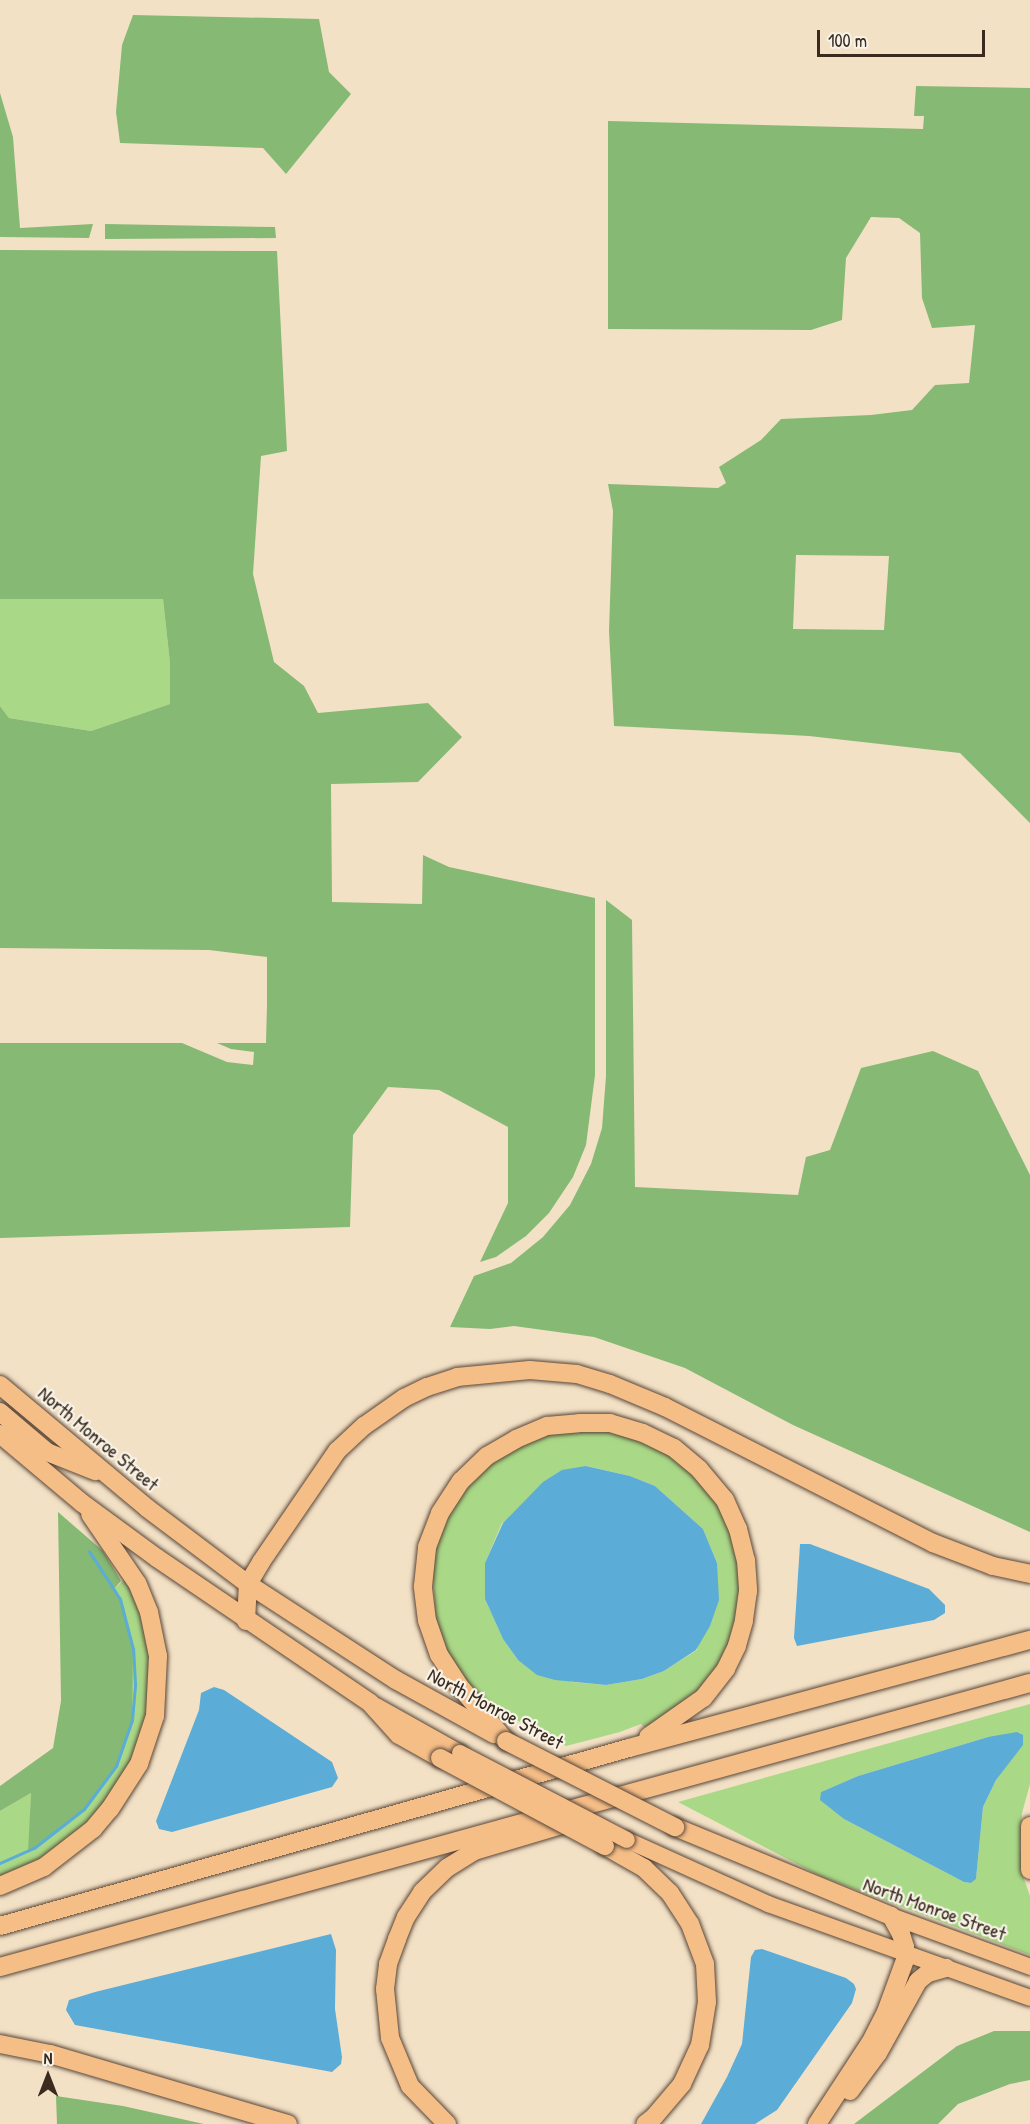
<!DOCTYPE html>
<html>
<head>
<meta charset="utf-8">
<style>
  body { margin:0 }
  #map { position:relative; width:1030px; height:2124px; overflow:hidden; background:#f3e1c6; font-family:"Patrick Hand",sans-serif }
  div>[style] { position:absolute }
  .green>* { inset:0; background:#a9d987 }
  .forest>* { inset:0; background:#86b974 }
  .water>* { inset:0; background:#5bacd6 }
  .stream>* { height:3px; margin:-1.5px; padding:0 1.5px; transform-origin:1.5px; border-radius:1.5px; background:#5bacd6 }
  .roads { filter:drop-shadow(0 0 2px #574537) drop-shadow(0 0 2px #574537) }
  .major>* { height:16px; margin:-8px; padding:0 8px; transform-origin:8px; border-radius:8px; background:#f6be87 }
  .highway>* { height:18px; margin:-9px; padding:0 9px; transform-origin:9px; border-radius:9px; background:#f6be87 }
  .bridges { filter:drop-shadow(0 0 2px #574537) drop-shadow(0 0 2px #574537) }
  .major-bridge>* { height:16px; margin:-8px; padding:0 8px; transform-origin:8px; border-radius:8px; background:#f6be87 }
  .highway-bridge>* { height:18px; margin:-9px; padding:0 9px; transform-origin:9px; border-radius:9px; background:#f6be87 }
  span { translate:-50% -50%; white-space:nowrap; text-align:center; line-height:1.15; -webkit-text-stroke:4.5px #f7f3e8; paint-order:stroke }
  .street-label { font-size:20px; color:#3b2a1e }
  .north { position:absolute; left:18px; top:2046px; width:60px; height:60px; -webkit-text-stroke:4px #f7f3e8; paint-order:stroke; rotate:0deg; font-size:16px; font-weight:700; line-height:24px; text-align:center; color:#3b2a1e }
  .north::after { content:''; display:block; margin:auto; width:21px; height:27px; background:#3b2a1e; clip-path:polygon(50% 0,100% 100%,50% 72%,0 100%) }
  .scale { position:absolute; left:817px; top:30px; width:168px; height:27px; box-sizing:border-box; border:3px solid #3b2a1e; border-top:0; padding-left:8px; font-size:18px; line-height:21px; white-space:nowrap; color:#3b2a1e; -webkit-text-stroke:4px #f7f3e8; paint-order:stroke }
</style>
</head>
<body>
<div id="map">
  <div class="green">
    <i style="clip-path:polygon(0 599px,163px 599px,170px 663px,170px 704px,91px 731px,9px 718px,0 706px)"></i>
    <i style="clip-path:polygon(evenodd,598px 1430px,641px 1440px,680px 1460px,716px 1498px,740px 1557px,738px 1619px,722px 1662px,697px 1694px,661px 1722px,644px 1727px,641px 1724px,620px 1732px,566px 1746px,493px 1708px,468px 1685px,448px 1653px,436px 1621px,432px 1567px,441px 1530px,455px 1502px,476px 1476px,507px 1451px,547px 1435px,598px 1430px,587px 1466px,630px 1476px,655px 1486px,703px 1529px,717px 1563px,697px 1650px,664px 1671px,642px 1679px,606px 1685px,572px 1682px,518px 1660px,503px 1639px,485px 1599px,485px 1563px,502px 1523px,587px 1466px)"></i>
    <i style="clip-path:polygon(128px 1576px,149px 1632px,152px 1709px,134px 1765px,71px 1843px,0 1882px,0 1811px,31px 1793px,29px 1851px,120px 1599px,114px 1589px)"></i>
    <i style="clip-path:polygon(evenodd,1030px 1704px,1030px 1784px,1022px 1813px,1020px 1848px,1024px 1879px,1030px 1896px,1030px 1955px,820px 1876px,678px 1802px,1030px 1704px,988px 1737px,1008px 1762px,996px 1780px,983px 1807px,976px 1879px,971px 1883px,964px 1882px,844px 1819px,821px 1792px,858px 1776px,988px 1737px)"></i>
  </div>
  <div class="forest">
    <i style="clip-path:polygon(133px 15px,319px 19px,329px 72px,351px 94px,286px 174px,263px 148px,120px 143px,116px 112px,122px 45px)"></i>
    <i style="clip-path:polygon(evenodd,916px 86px,1030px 88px,1030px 823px,960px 753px,809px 736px,614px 726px,609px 631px,613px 511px,608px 484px,718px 488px,726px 483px,719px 467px,761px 440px,781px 419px,871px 415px,912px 410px,935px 385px,969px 383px,975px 325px,932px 328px,922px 298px,920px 233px,899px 218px,871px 217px,846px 258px,842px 320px,811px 330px,608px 329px,608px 121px,923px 129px,924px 116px,914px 116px,916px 86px,796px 555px,889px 556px,884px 630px,793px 629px,796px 555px)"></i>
    <i style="clip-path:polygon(0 93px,13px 137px,20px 228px,93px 224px,89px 238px,0 237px)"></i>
    <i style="clip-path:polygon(105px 224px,275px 227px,276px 238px,105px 239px)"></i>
    <i style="clip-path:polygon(0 250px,277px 251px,287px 451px,261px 456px,253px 574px,274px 662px,304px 686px,318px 713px,428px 703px,462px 737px,418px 782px,331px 784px,332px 902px,422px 904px,423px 855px,449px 867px,595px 898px,595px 1075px,586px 1145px,573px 1177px,549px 1213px,526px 1236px,496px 1257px,480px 1262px,508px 1203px,508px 1127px,439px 1090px,388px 1087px,353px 1135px,350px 1227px,0 1238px,0 1043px,182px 1043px,227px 1062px,253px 1065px,254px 1052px,231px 1049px,217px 1043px,266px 1043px,267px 1005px,267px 957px,209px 950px,0 948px,0 706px,9px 718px,91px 731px,170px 704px,170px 663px,163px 599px,0 599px)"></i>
    <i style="clip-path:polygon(606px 900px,632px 920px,635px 1187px,798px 1195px,806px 1157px,830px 1150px,861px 1068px,933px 1051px,978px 1071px,1030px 1175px,1030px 1532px,793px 1425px,685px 1368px,594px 1337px,514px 1326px,490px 1329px,450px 1327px,474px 1276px,511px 1263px,543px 1237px,570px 1205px,591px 1164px,602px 1128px,606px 1076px)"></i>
    <i style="clip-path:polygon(58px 1512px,103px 1551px,121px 1581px,114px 1589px,120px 1599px,133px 1649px,132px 1720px,116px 1766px,84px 1809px,28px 1852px,31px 1793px,0 1811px,0 1786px,53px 1748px,61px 1701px)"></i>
    <i style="clip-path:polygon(994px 2031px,1030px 2031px,1030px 2080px,1010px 2084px,958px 2104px,938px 2124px,854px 2124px,957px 2046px)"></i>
    <i style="clip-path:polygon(56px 2096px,123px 2106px,204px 2124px,57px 2124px)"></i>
  </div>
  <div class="water">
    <i style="clip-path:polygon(586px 1466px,630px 1476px,655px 1486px,703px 1529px,717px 1563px,719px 1600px,710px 1626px,696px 1650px,664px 1671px,642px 1679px,606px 1685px,555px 1680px,537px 1675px,518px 1660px,503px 1639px,485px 1599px,485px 1563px,503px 1523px,543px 1482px,562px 1470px)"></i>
    <i style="clip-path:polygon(800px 1544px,810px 1544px,929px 1589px,945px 1605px,945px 1613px,934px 1620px,797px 1646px,794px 1638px)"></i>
    <i style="clip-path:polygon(214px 1687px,224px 1690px,332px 1762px,338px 1778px,332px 1787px,172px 1832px,159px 1829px,156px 1821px,199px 1710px,201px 1693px)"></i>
    <i style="clip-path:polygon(1017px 1732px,1023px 1735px,1023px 1745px,996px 1780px,983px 1807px,976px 1879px,971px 1883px,964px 1882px,844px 1819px,820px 1800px,821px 1792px,858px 1776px,988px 1737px)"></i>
    <i style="clip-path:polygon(331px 1934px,336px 1950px,335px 2009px,342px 2057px,341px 2064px,332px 2072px,75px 2025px,66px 2010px,69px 2000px,95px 1992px)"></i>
    <i style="clip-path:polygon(762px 1949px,846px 1978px,854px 1984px,856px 1989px,852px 2003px,777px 2110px,755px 2124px,701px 2124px,727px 2077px,742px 2044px,751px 1957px,755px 1950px)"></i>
  </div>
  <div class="stream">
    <i style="left:0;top:1863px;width:37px;rotate:-24deg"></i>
    <i style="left:34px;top:1848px;width:63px;rotate:-38deg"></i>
    <i style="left:84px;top:1809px;width:54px;rotate:-53.3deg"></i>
    <i style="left:116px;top:1766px;width:49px;rotate:-70.8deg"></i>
    <i style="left:132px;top:1720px;width:36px;rotate:-85deg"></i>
    <i style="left:135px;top:1684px;width:35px;rotate:-93deg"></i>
    <i style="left:133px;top:1649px;width:52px;rotate:-104.6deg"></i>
    <i style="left:120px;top:1599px;width:57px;rotate:-122.9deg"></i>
  </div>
  <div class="roads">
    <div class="major">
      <i style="left:376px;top:1706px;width:96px;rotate:29.2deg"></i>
      <i style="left:627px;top:1840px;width:155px;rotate:24.4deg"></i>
      <i style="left:768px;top:1904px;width:278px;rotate:19.7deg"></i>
      <i style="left:891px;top:1916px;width:148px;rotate:20.1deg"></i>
    </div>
    <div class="highway">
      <i style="left:0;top:1385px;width:192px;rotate:39.9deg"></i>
      <i style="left:147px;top:1508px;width:126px;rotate:37deg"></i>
      <i style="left:248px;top:1584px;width:176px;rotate:33deg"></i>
      <i style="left:396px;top:1680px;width:112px;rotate:28.9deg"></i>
      <i style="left:0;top:1412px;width:62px;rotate:40.4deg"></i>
      <i style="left:47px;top:1452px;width:52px;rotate:21.6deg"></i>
      <i style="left:0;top:1434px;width:107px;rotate:40.1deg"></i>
      <i style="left:82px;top:1503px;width:93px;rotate:36.3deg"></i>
      <i style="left:157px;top:1558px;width:258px;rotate:34.2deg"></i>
      <i style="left:370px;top:1703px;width:43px;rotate:47.8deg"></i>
      <i style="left:399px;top:1735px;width:47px;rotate:29.3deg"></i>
      <i style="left:246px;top:1621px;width:37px;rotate:-87deg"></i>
      <i style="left:248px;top:1584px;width:26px;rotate:-59deg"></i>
      <i style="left:261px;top:1562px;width:135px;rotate:-55.6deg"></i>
      <i style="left:337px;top:1451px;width:37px;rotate:-43deg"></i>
      <i style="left:364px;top:1426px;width:49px;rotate:-35deg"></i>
      <i style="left:404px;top:1398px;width:25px;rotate:-26deg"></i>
      <i style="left:427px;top:1387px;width:32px;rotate:-18deg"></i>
      <i style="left:457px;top:1377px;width:73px;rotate:-5.5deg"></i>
      <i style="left:530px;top:1370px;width:47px;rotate:4.9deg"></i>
      <i style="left:577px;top:1374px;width:34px;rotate:17deg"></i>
      <i style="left:610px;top:1384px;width:60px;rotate:22.7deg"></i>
      <i style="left:665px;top:1407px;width:301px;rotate:26.9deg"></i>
      <i style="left:933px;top:1543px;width:64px;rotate:21deg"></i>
      <i style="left:993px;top:1566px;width:38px;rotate:12deg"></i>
      <i style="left:506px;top:1741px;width:71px;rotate:-130.4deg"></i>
      <i style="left:460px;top:1687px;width:38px;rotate:-123deg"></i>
      <i style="left:439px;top:1655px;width:36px;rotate:-109deg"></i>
      <i style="left:427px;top:1621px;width:35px;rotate:-97deg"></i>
      <i style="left:423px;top:1586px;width:39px;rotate:-84deg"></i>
      <i style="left:427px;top:1547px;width:36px;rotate:-69deg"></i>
      <i style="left:440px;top:1513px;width:38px;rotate:-57deg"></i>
      <i style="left:461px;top:1481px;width:36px;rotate:-44deg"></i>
      <i style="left:487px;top:1456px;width:34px;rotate:-30deg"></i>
      <i style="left:516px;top:1439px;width:34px;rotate:-23deg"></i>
      <i style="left:547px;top:1426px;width:32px;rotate:-5deg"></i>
      <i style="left:579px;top:1423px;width:31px"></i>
      <i style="left:610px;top:1423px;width:34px;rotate:17deg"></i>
      <i style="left:643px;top:1433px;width:34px;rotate:26deg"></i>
      <i style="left:674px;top:1448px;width:33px;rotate:40deg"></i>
      <i style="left:699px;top:1469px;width:40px;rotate:50deg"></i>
      <i style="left:725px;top:1500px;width:32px;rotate:66deg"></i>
      <i style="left:738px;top:1529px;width:32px;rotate:76deg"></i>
      <i style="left:746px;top:1560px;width:31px;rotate:86deg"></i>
      <i style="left:748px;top:1591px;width:30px;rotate:98deg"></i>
      <i style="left:744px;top:1621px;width:26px;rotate:106deg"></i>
      <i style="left:737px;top:1646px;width:25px;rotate:116deg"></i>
      <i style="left:726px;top:1669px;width:37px;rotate:128deg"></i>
      <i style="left:703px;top:1698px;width:67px;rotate:144.7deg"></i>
      <i style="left:1030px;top:1826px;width:44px;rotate:90deg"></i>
      <i style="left:675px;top:1827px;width:234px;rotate:22.4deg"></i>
      <i style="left:891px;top:1916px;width:21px;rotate:61deg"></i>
      <i style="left:901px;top:1934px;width:14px;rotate:73deg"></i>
      <i style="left:905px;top:1947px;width:13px;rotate:90deg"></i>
      <i style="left:905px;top:1960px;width:55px;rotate:110.1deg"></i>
      <i style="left:886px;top:2012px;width:35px;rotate:117deg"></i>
      <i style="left:870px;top:2043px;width:97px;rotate:123.2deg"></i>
      <i style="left:605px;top:1846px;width:45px;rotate:29.4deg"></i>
      <i style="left:644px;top:1868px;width:36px;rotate:44deg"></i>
      <i style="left:670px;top:1893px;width:37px;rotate:57deg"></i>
      <i style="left:690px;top:1924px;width:43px;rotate:69.4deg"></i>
      <i style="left:705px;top:1964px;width:38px;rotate:87deg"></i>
      <i style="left:707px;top:2002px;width:44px;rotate:99.2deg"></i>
      <i style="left:700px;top:2045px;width:43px;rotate:114.8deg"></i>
      <i style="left:682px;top:2084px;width:43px;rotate:130.3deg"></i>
      <i style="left:654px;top:2117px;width:11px;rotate:142deg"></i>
      <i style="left:0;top:1886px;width:48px;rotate:-23.4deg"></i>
      <i style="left:44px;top:1867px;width:62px;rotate:-37.8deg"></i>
      <i style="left:93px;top:1829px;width:26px;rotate:-50deg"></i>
      <i style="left:110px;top:1809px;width:54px;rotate:-57.2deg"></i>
      <i style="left:139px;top:1764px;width:51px;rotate:-71.6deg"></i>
      <i style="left:155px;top:1716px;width:60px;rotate:-87.1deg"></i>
      <i style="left:158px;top:1656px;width:45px;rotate:-101.6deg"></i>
      <i style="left:149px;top:1612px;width:31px;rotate:-112deg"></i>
      <i style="left:137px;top:1583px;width:83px;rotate:-124.3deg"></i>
      <i style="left:0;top:1926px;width:654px;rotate:-15.8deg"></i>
      <i style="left:629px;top:1748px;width:415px;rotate:-15.1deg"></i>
      <i style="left:0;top:1967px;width:1068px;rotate:-15.42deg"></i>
      <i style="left:0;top:2044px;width:51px;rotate:11.3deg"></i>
      <i style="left:50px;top:2054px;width:248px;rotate:16.4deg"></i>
      <i style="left:850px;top:2091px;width:47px;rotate:-53.6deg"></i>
      <i style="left:878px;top:2053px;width:82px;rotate:-60.9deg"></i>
      <i style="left:918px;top:1981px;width:13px;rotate:-39deg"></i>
      <i style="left:928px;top:1973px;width:19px;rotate:-16deg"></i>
      <i style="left:447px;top:2124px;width:53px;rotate:-134.2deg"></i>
      <i style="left:410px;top:2086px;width:52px;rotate:-112.6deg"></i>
      <i style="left:390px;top:2038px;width:49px;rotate:-95.8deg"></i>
      <i style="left:385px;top:1989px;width:25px;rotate:-83deg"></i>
      <i style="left:388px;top:1964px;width:27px;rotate:-70deg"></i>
      <i style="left:397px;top:1939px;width:24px;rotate:-68deg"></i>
      <i style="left:406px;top:1917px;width:30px;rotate:-57deg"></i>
      <i style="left:422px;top:1892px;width:35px;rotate:-44deg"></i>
      <i style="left:447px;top:1868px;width:32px;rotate:-32deg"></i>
      <i style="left:474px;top:1851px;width:95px;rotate:-16.5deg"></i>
    </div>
  </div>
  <div class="bridges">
    <div class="major-bridge">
      <i style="left:460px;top:1753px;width:188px;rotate:27.5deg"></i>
    </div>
    <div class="highway-bridge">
      <i style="left:506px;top:1741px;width:190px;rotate:27deg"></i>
      <i style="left:440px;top:1758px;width:187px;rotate:28.1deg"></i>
    </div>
  </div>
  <div class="street-label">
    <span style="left:99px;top:1438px;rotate:40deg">North Monroe Street</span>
    <span style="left:496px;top:1708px;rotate:28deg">North Monroe Street</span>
    <span style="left:935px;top:1908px;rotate:20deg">North Monroe Street</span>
  </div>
  <div class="north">N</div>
  <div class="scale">100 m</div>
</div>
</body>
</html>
